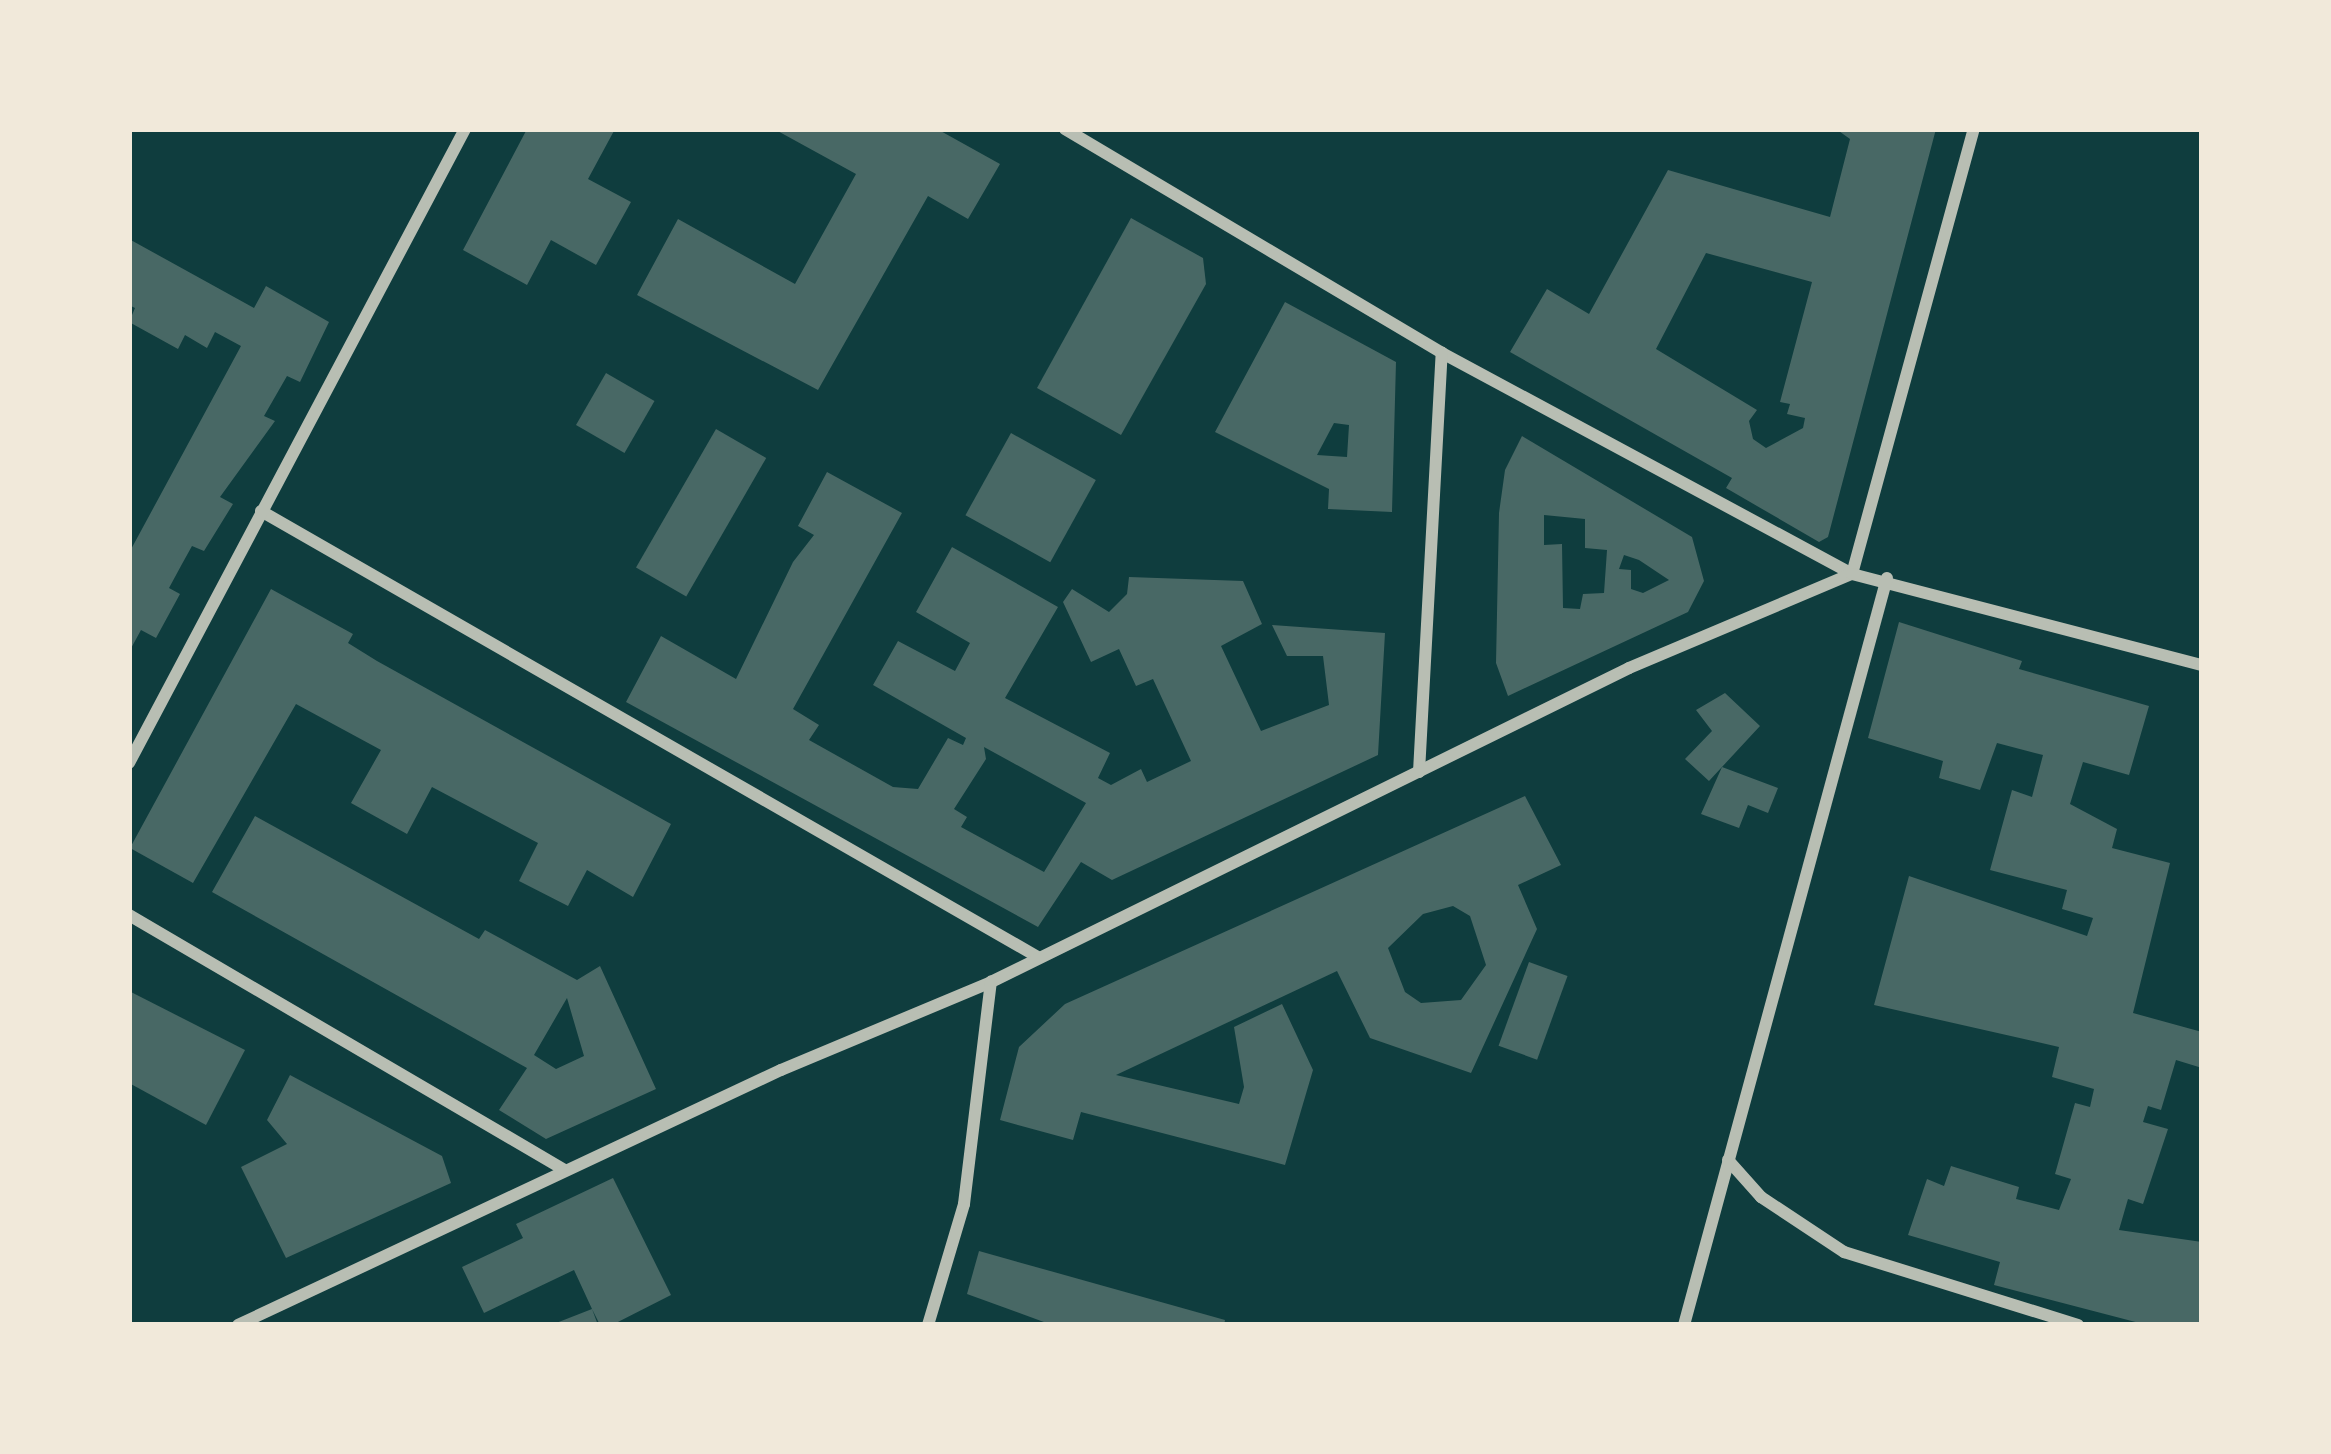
<!DOCTYPE html>
<html>
<head>
<meta charset="utf-8">
<style>
  body { margin:0 }
  #map { position:relative; width:2331px; height:1454px; overflow:hidden; background:#0f3d3e; font-family:"PT Sans Narrow",sans-serif }
  div>[style] { position:absolute }
  .building>* { inset:0; background:#486865; transform-origin:0 0 }
  .minor>* { height:12px; margin:-6px; padding:0 6px; transform-origin:6px; border-radius:6px; background:#b8beb3 }
  span { translate:-50% -50%; white-space:nowrap; text-align:center; line-height:1.15; -webkit-text-stroke:12px #f1e9da; paint-order:stroke }
  .frame { position:absolute; inset:0; border:132px solid #f1e9da; pointer-events:none }
</style>
</head>
<body>
<div id="map">
  <div class="building">
    <i style="clip-path:polygon(527px 129px,615px 129px,588px 179px,631px 202px,596px 265px,551px 240px,527px 285px,463px 250px)"></i>
    <i style="clip-path:polygon(774px 129px,937px 129px,1000px 164px,968px 219px,928px 196px,818px 390px,637px 295px,678px 219px,795px 284px,856px 174px)"></i>
    <i style="clip-path:polygon(evenodd,1836px 129px,1936px 129px,1828px 537px,1819px 542px,1726px 488px,1732px 478px,1510px 352px,1547px 289px,1589px 314px,1668px 170px,1830px 217px,1850px 139px,1836px 129px,1706px 253px,1812px 282px,1780px 402px,1790px 404px,1787px 414px,1805px 418px,1803px 428px,1766px 448px,1753px 439px,1749px 421px,1757px 410px,1656px 349px,1706px 253px)"></i>
    <i style="clip-path:polygon(1131px 218px,1203px 258px,1206px 284px,1121px 435px,1037px 388px)"></i>
    <i style="clip-path:polygon(129px 239px,254px 308px,266px 286px,329px 322px,300px 382px,287px 376px,264px 416px,275px 421px,220px 497px,233px 504px,204px 551px,192px 546px,182px 564px,169px 588px,180px 594px,156px 638px,141px 630px,129px 652px,129px 553px,241px 346px,215px 332px,207px 348px,185px 335px,178px 349px,129px 322px,135px 308px,129px 305px)"></i>
    <i style="clip-path:polygon(evenodd,1285px 302px,1396px 362px,1392px 512px,1328px 509px,1329px 489px,1215px 432px,1285px 302px,1334px 423px,1349px 425px,1347px 457px,1317px 455px,1334px 423px)"></i>
    <i style="left:606px;top:373px;width:56px;height:60px;rotate:30deg"></i>
    <i style="left:716px;top:429px;width:58px;height:160px;rotate:30deg"></i>
    <i style="left:1011px;top:433px;width:97px;height:94px;rotate:29deg"></i>
    <i style="clip-path:polygon(evenodd,1522px 436px,1692px 537px,1704px 581px,1688px 612px,1508px 696px,1496px 663px,1499px 513px,1505px 470px,1522px 436px,1544px 515px,1585px 519px,1585px 548px,1607px 550px,1604px 593px,1583px 594px,1580px 609px,1563px 608px,1562px 544px,1544px 545px,1544px 515px,1522px 436px,1624px 555px,1639px 560px,1669px 580px,1643px 593px,1631px 589px,1631px 570px,1619px 569px,1624px 555px)"></i>
    <i style="clip-path:polygon(evenodd,827px 472px,902px 513px,793px 709px,819px 725px,809px 740px,893px 787px,918px 789px,948px 738px,963px 745px,966px 738px,873px 685px,898px 641px,955px 671px,970px 643px,916px 612px,952px 547px,1058px 607px,1005px 698px,1110px 753px,1098px 778px,1111px 785px,1141px 769px,1147px 782px,1191px 761px,1153px 679px,1136px 686px,1119px 649px,1091px 662px,1063px 602px,1072px 589px,1109px 612px,1127px 594px,1129px 577px,1243px 581px,1262px 624px,1221px 646px,1261px 731px,1329px 705px,1323px 656px,1287px 656px,1272px 625px,1385px 633px,1378px 755px,1112px 880px,1081px 862px,1038px 927px,626px 702px,661px 636px,736px 679px,793px 562px,814px 535px,798px 526px,827px 472px,984px 747px,1086px 803px,1044px 872px,961px 827px,967px 817px,954px 809px,986px 759px,984px 747px)"></i>
    <i style="clip-path:polygon(271px 589px,353px 634px,348px 643px,377px 661px,671px 824px,633px 897px,587px 870px,568px 906px,519px 881px,538px 843px,432px 787px,407px 834px,351px 803px,381px 750px,296px 704px,193px 883px,130px 848px)"></i>
    <i style="clip-path:polygon(1899px 622px,2022px 661px,2019px 669px,2149px 706px,2129px 775px,2083px 762px,2070px 804px,2117px 829px,2112px 848px,2170px 863px,2133px 1013px,2202px 1032px,2202px 1068px,2176px 1060px,2161px 1110px,2148px 1106px,2143px 1122px,2168px 1129px,2143px 1204px,2128px 1199px,2119px 1230px,2202px 1242px,2202px 1325px,2147px 1325px,1994px 1285px,2000px 1262px,1908px 1235px,1927px 1179px,1944px 1186px,1951px 1166px,2019px 1187px,2016px 1199px,2059px 1210px,2071px 1179px,2055px 1174px,2075px 1103px,2090px 1107px,2094px 1089px,2052px 1077px,2059px 1047px,1874px 1005px,1909px 876px,2087px 936px,2093px 918px,2062px 909px,2067px 890px,1990px 870px,2012px 790px,2032px 797px,2043px 755px,1997px 743px,1980px 790px,1939px 778px,1943px 761px,1868px 738px)"></i>
    <i style="clip-path:polygon(1725px 693px,1760px 726px,1709px 781px,1685px 759px,1712px 731px,1696px 710px)"></i>
    <i style="clip-path:polygon(1722px 767px,1778px 788px,1768px 813px,1748px 805px,1739px 828px,1701px 814px)"></i>
    <i style="clip-path:polygon(evenodd,1525px 796px,1561px 865px,1518px 885px,1537px 929px,1471px 1073px,1370px 1038px,1337px 971px,1116px 1075px,1239px 1104px,1244px 1087px,1234px 1027px,1282px 1004px,1313px 1070px,1285px 1165px,1081px 1112px,1073px 1140px,1000px 1120px,1019px 1047px,1065px 1004px,1525px 796px,1453px 906px,1470px 916px,1486px 965px,1461px 1000px,1421px 1003px,1405px 992px,1388px 948px,1423px 914px,1453px 906px)"></i>
    <i style="clip-path:polygon(evenodd,255px 816px,479px 939px,485px 930px,577px 980px,600px 966px,656px 1089px,546px 1139px,499px 1110px,527px 1068px,212px 892px,255px 816px,567px 998px,584px 1056px,556px 1069px,534px 1055px,567px 998px)"></i>
    <i style="left:1529px;top:962px;width:41px;height:89px;rotate:20deg"></i>
    <i style="clip-path:polygon(129px 991px,245px 1050px,206px 1125px,129px 1083px)"></i>
    <i style="clip-path:polygon(290px 1075px,442px 1156px,451px 1183px,286px 1258px,241px 1167px,287px 1144px,267px 1120px)"></i>
    <i style="clip-path:polygon(613px 1178px,671px 1295px,612px 1325px,600px 1325px,592px 1309px,598px 1325px,551px 1325px,592px 1309px,574px 1270px,484px 1313px,462px 1267px,523px 1238px,516px 1224px)"></i>
    <i style="clip-path:polygon(979px 1251px,1225px 1320px,1224px 1325px,1052px 1325px,967px 1294px)"></i>
  </div>
  <div class="minor">
    <i style="left:1065px;top:129px;width:439px;rotate:30.7deg"></i>
    <i style="left:1442px;top:353px;width:466px;rotate:28.3deg"></i>
    <i style="left:1852px;top:574px;width:461px;rotate:-74.7deg"></i>
    <i style="left:261px;top:511px;width:896px;rotate:29.86deg"></i>
    <i style="left:129px;top:763px;width:718px;rotate:-62.08deg"></i>
    <i style="left:1419px;top:772px;width:420px;rotate:-86.9deg"></i>
    <i style="left:129px;top:915px;width:503px;rotate:30.34deg"></i>
    <i style="left:1728px;top:1160px;width:50px;rotate:48.3deg"></i>
    <i style="left:1761px;top:1197px;width:100px;rotate:33.5deg"></i>
    <i style="left:1844px;top:1252px;width:245px;rotate:17.3deg"></i>
    <i style="left:238px;top:1325px;width:600px;rotate:-25.16deg"></i>
    <i style="left:781px;top:1070px;width:228px;rotate:-22.7deg"></i>
    <i style="left:991px;top:982px;width:711px;rotate:-26.2deg"></i>
    <i style="left:1629px;top:668px;width:242px;rotate:-22.9deg"></i>
    <i style="left:1852px;top:574px;width:362px;rotate:14.6deg"></i>
    <i style="left:928px;top:1325px;width:126px;rotate:-73.4deg"></i>
    <i style="left:964px;top:1204px;width:224px;rotate:-83.1deg"></i>
    <i style="left:1684px;top:1325px;width:774px;rotate:-74.8deg"></i>
  </div>
  <div class="frame"></div>
</div>
</body>
</html>
